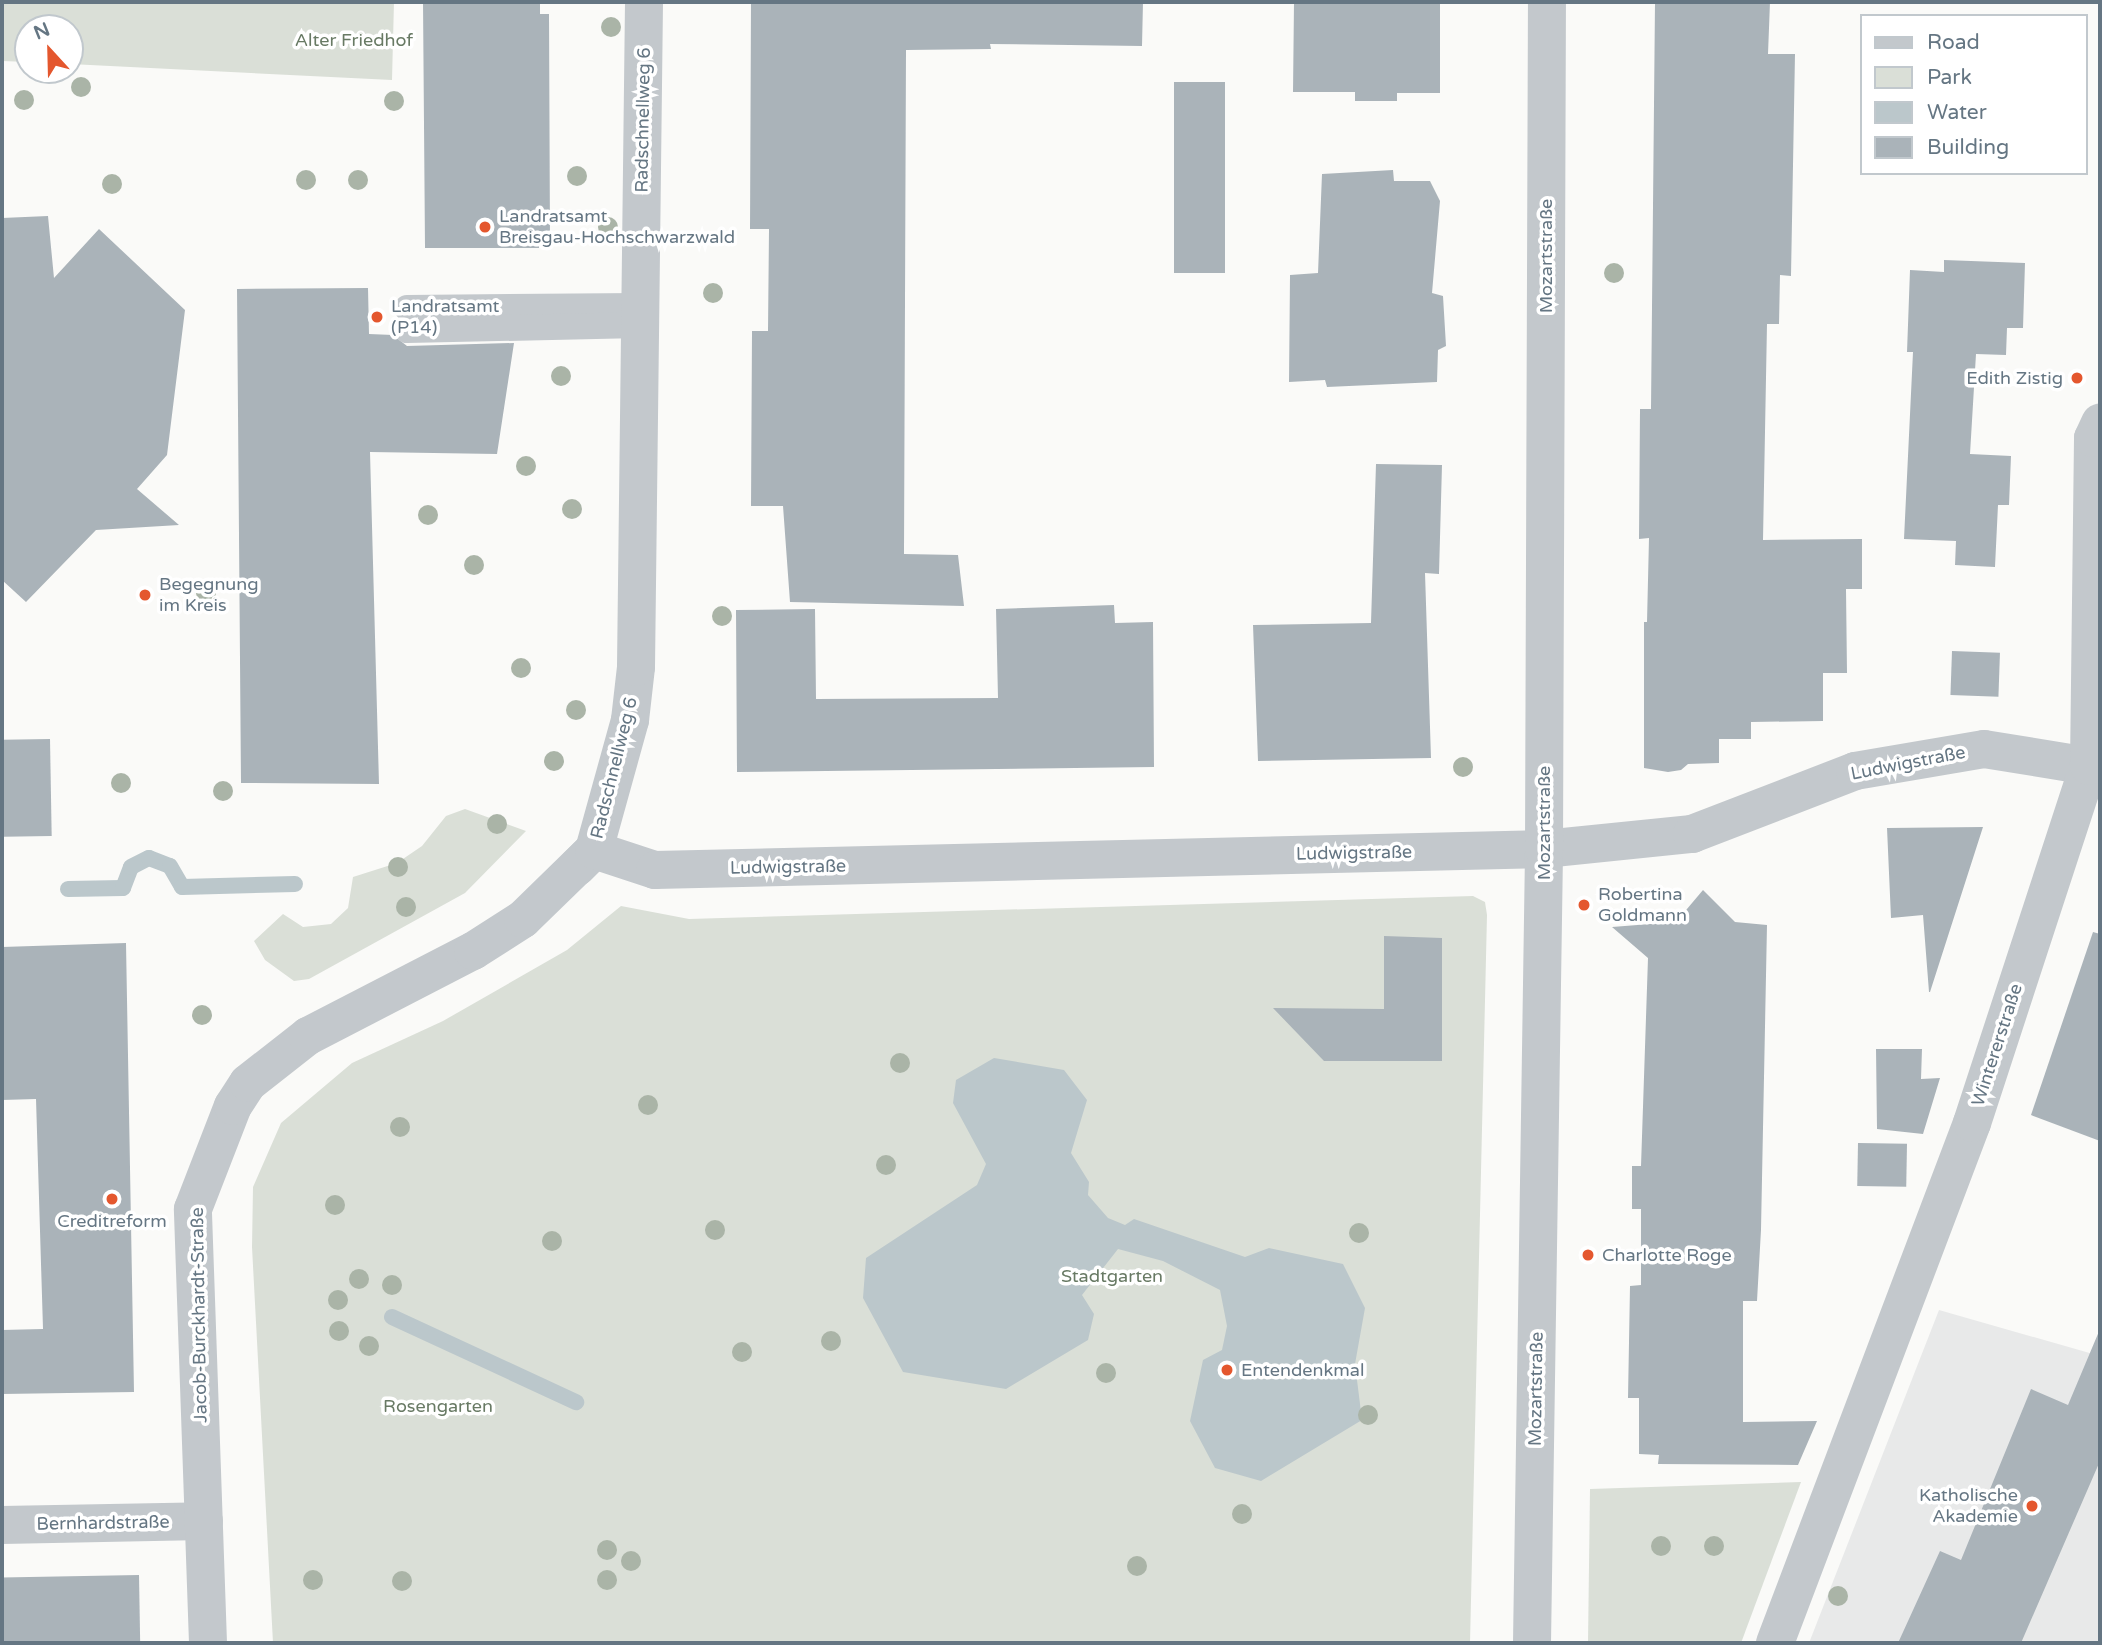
<!DOCTYPE html>
<html>
<head>
<meta charset="utf-8">
<style>
  body { margin:0 }
  #map { position:relative; width:2102px; height:1645px; overflow:hidden; background:#fafaf8; font-family:"Varela Round",sans-serif }
  div>[style] { position:absolute }
  .built>* { inset:0; background:#e8e9e9 }
  .green>* { inset:0; background:#dadfd7 }
  .water>* { inset:0; background:#bbc7cb }
  .stream>* { height:16px; margin:-8px; padding:0 8px; transform-origin:8px; border-radius:8px; background:#bbc7cb }
  .building>* { inset:0; background:#aab3b9; transform-origin:0 0 }
  .service>* { height:26px; margin:-13px; padding:0 13px; transform-origin:13px; border-radius:13px; background:#c3c8cc }
  .minor>* { height:38px; margin:-19px; padding:0 19px; transform-origin:19px; border-radius:19px; background:#c3c8cc }
  .trees>* { width:20px; height:20px; margin:-10px; border-radius:50%; background:#aab4a7 }
  .dots>* { width:19px; height:19px; translate:-50% -50%; box-sizing:border-box; border:4px solid #fff; border-radius:50% }
  span { translate:-50% -50%; white-space:nowrap; text-align:center; line-height:1.15; -webkit-text-stroke:7px #fff; paint-order:stroke }
  .park-label { font-size:18px; color:#687a64 }
  .street-label { font-size:18px; color:#657683 }
  .poi-label { font-size:18px; color:#657683 }
  .left { translate:0 -50%; text-align:left }
  .right { translate:-100% -50%; text-align:right }
  .frame { position:absolute; inset:0; border:4px solid #657683; pointer-events:none }
  .legend { position:absolute; left:1860px; top:14px; width:228px; height:161px; box-sizing:border-box; background:#fff; border:2px solid #c1c8cd; margin:0; padding:9px 12px; list-style:none; font-size:21px; color:#657683 }
  .legend li { display:flex; align-items:center; gap:14px; height:35px }
  .legend b { width:35px; border:2px solid #c1c8cd }
  .north { position:absolute; left:14px; top:14px; width:70px; height:70px; box-sizing:border-box; background:#fff; border:2px solid #c1c8cd; border-radius:50%; rotate:338deg; font-size:19px; font-weight:700; line-height:28px; text-align:center; color:#657683 }
  .north::after { content:''; display:block; margin:auto; width:24px; height:32px; background:#e4572e; clip-path:polygon(50% 0,100% 100%,50% 72%,0 100%) }
</style>
</head>
<body>
<div id="map">
  <div class="built">
    <i style="clip-path:polygon(1939px 1310px,2100px 1356px,2100px 1643px,1809px 1643px)"></i>
  </div>
  <div class="green">
    <i style="clip-path:polygon(2px 2px,394px 2px,392px 80px,70px 64px,70px 28px,28px 28px,28px 62px,2px 61px)"></i>
    <i style="clip-path:polygon(465px 809px,526px 831px,465px 893px,309px 979px,294px 981px,265px 960px,254px 941px,283px 914px,303px 927px,331px 924px,348px 908px,353px 877px,397px 863px,422px 846px,446px 816px)"></i>
    <i style="clip-path:polygon(1473px 896px,1485px 902px,1487px 915px,1470px 1643px,273px 1643px,252px 1247px,253px 1187px,281px 1123px,352px 1063px,443px 1021px,567px 950px,621px 906px,689px 919px)"></i>
    <i style="clip-path:polygon(1801px 1482px,1741px 1643px,1588px 1643px,1590px 1489px)"></i>
  </div>
  <div class="water">
    <i style="clip-path:polygon(994px 1058px,1064px 1070px,1087px 1100px,1071px 1153px,1089px 1182px,1088px 1195px,1108px 1218px,1125px 1225px,1134px 1219px,1245px 1257px,1269px 1248px,1343px 1264px,1365px 1308px,1355px 1364px,1362px 1420px,1261px 1481px,1215px 1468px,1190px 1421px,1203px 1360px,1222px 1350px,1227px 1326px,1220px 1290px,1163px 1261px,1118px 1249px,1082px 1295px,1094px 1314px,1088px 1340px,1006px 1389px,903px 1372px,863px 1298px,866px 1258px,977px 1185px,986px 1164px,953px 1103px,956px 1080px)"></i>
  </div>
  <div class="stream">
    <i style="left:68px;top:889px;width:55px;rotate:-1deg"></i>
    <i style="left:123px;top:888px;width:22px;rotate:-69deg"></i>
    <i style="left:131px;top:867px;width:20px;rotate:-27deg"></i>
    <i style="left:149px;top:858px;width:22px;rotate:21deg"></i>
    <i style="left:170px;top:866px;width:24px;rotate:60deg"></i>
    <i style="left:182px;top:887px;width:113px;rotate:-1.5deg"></i>
    <i style="left:392px;top:1317px;width:203px;rotate:24.8deg"></i>
  </div>
  <div class="building">
    <i style="clip-path:polygon(423px 2px,540px 2px,540px 14px,549px 14px,550px 243px,539px 243px,539px 248px,425px 248px)"></i>
    <i style="clip-path:polygon(751px 2px,1143px 2px,1142px 46px,990px 44px,991px 49px,906px 50px,904px 554px,958px 555px,964px 606px,790px 602px,783px 506px,751px 506px,752px 331px,768px 331px,769px 229px,750px 229px)"></i>
    <i style="clip-path:polygon(1294px 2px,1440px 2px,1440px 93px,1397px 93px,1397px 101px,1355px 101px,1355px 92px,1293px 92px)"></i>
    <i style="clip-path:polygon(1655px 2px,1770px 2px,1768px 54px,1795px 54px,1791px 276px,1780px 275px,1779px 324px,1767px 324px,1763px 540px,1862px 539px,1862px 589px,1846px 589px,1847px 673px,1823px 673px,1823px 721px,1751px 722px,1751px 739px,1719px 739px,1719px 763px,1688px 764px,1681px 770px,1668px 772px,1644px 768px,1644px 622px,1647px 622px,1649px 538px,1639px 539px,1640px 409px,1651px 409px)"></i>
    <i style="left:1225px;top:82px;width:191px;height:51px;rotate:90deg"></i>
    <i style="clip-path:polygon(1393px 170px,1394px 181px,1430px 181px,1440px 201px,1432px 293px,1443px 296px,1446px 346px,1438px 350px,1437px 382px,1327px 387px,1325px 380px,1289px 382px,1290px 275px,1318px 273px,1322px 174px)"></i>
    <i style="clip-path:polygon(48px 216px,54px 278px,99px 229px,185px 310px,167px 455px,137px 489px,179px 525px,96px 530px,26px 602px,2px 580px,2px 218px)"></i>
    <i style="clip-path:polygon(1944px 260px,2025px 263px,2023px 328px,2007px 328px,2006px 355px,1976px 354px,1970px 454px,2011px 456px,2009px 505px,1998px 505px,1995px 567px,1955px 565px,1956px 541px,1904px 539px,1913px 352px,1907px 352px,1910px 270px,1944px 272px)"></i>
    <i style="clip-path:polygon(368px 288px,369px 334px,393px 335px,407px 346px,514px 343px,497px 454px,370px 452px,379px 784px,241px 783px,237px 289px)"></i>
    <i style="clip-path:polygon(1376px 464px,1442px 465px,1439px 574px,1425px 573px,1431px 758px,1258px 761px,1253px 625px,1371px 623px)"></i>
    <i style="clip-path:polygon(1114px 605px,1115px 623px,1153px 622px,1154px 767px,737px 772px,736px 610px,815px 609px,816px 699px,998px 698px,996px 609px)"></i>
    <i style="left:1952px;top:651px;width:48px;height:44px;rotate:2deg"></i>
    <i style="left:50px;top:739px;width:97px;height:48px;rotate:89deg"></i>
    <i style="clip-path:polygon(1983px 827px,1930px 992px,1929px 992px,1923px 915px,1891px 918px,1887px 828px)"></i>
    <i style="clip-path:polygon(1703px 890px,1735px 922px,1767px 925px,1761px 1230px,1757px 1301px,1743px 1301px,1743px 1422px,1817px 1421px,1798px 1465px,1658px 1464px,1659px 1455px,1639px 1454px,1639px 1398px,1628px 1398px,1630px 1286px,1641px 1285px,1641px 1209px,1632px 1209px,1632px 1166px,1641px 1166px,1648px 958px,1612px 927px,1676px 922px)"></i>
    <i style="clip-path:polygon(2093px 932px,2100px 934px,2100px 1141px,2031px 1115px)"></i>
    <i style="clip-path:polygon(1384px 936px,1442px 938px,1442px 1061px,1324px 1061px,1273px 1008px,1384px 1009px)"></i>
    <i style="clip-path:polygon(126px 943px,134px 1392px,2px 1394px,2px 1330px,43px 1329px,36px 1099px,2px 1100px,2px 947px)"></i>
    <i style="clip-path:polygon(1876px 1049px,1922px 1049px,1921px 1079px,1940px 1078px,1923px 1134px,1877px 1129px)"></i>
    <i style="left:1858px;top:1143px;width:49px;height:43px;rotate:1deg"></i>
    <i style="clip-path:polygon(2100px 1329px,2100px 1461px,2021px 1643px,1898px 1643px,1940px 1551px,1961px 1560px,2031px 1389px,2068px 1405px)"></i>
    <i style="left:139px;top:1575px;width:68px;height:137px;rotate:89deg"></i>
  </div>
  <div class="service">
    <i style="left:407px;top:308px;width:233px;rotate:-0.5deg"></i>
    <i style="left:407px;top:330px;width:233px;rotate:-1.2deg"></i>
  </div>
  <div class="minor">
    <i style="left:577px;top:867px;width:24px;rotate:-45deg"></i>
    <i style="left:594px;top:850px;width:135px;rotate:-74.5deg"></i>
    <i style="left:630px;top:720px;width:53px;rotate:-83.5deg"></i>
    <i style="left:636px;top:667px;width:665px;rotate:-89.31deg"></i>
    <i style="left:2px;top:1525px;width:202px;rotate:-1.1deg"></i>
    <i style="left:208px;top:1643px;width:434px;rotate:-92deg"></i>
    <i style="left:193px;top:1209px;width:110px;rotate:-68.8deg"></i>
    <i style="left:233px;top:1106px;width:27px;rotate:-57deg"></i>
    <i style="left:248px;top:1083px;width:76px;rotate:-38.1deg"></i>
    <i style="left:308px;top:1036px;width:186px;rotate:-27.3deg"></i>
    <i style="left:473px;top:951px;width:59px;rotate:-32.6deg"></i>
    <i style="left:523px;top:919px;width:99px;rotate:-44.2deg"></i>
    <i style="left:594px;top:850px;width:64px;rotate:18.2deg"></i>
    <i style="left:655px;top:870px;width:889px;rotate:-1.35deg"></i>
    <i style="left:1544px;top:849px;width:149px;rotate:-5.8deg"></i>
    <i style="left:1692px;top:834px;width:175px;rotate:-21.1deg"></i>
    <i style="left:1855px;top:771px;width:131px;rotate:-9.7deg"></i>
    <i style="left:1984px;top:749px;width:106px;rotate:9.2deg"></i>
    <i style="left:2089px;top:766px;width:13px;rotate:29deg"></i>
    <i style="left:1532px;top:1643px;width:794px;rotate:-89.13deg"></i>
    <i style="left:1544px;top:849px;width:847px;rotate:-89.8deg"></i>
    <i style="left:1775px;top:1643px;width:556px;rotate:-69.25deg"></i>
    <i style="left:1972px;top:1123px;width:376px;rotate:-71.9deg"></i>
    <i style="left:2089px;top:766px;width:328px;rotate:-89.3deg"></i>
    <i style="left:2093px;top:438px;width:17px;rotate:-65deg"></i>
  </div>
  <div class="trees">
    <i style="left:611px;top:27px"></i>
    <i style="left:81px;top:87px"></i>
    <i style="left:24px;top:100px"></i>
    <i style="left:394px;top:101px"></i>
    <i style="left:577px;top:176px"></i>
    <i style="left:306px;top:180px"></i>
    <i style="left:358px;top:180px"></i>
    <i style="left:112px;top:184px"></i>
    <i style="left:608px;top:227px"></i>
    <i style="left:1614px;top:273px"></i>
    <i style="left:713px;top:293px"></i>
    <i style="left:561px;top:376px"></i>
    <i style="left:526px;top:466px"></i>
    <i style="left:572px;top:509px"></i>
    <i style="left:428px;top:515px"></i>
    <i style="left:474px;top:565px"></i>
    <i style="left:206px;top:593px"></i>
    <i style="left:722px;top:616px"></i>
    <i style="left:521px;top:668px"></i>
    <i style="left:576px;top:710px"></i>
    <i style="left:554px;top:761px"></i>
    <i style="left:1463px;top:767px"></i>
    <i style="left:121px;top:783px"></i>
    <i style="left:223px;top:791px"></i>
    <i style="left:497px;top:824px"></i>
    <i style="left:398px;top:867px"></i>
    <i style="left:406px;top:907px"></i>
    <i style="left:202px;top:1015px"></i>
    <i style="left:900px;top:1063px"></i>
    <i style="left:648px;top:1105px"></i>
    <i style="left:400px;top:1127px"></i>
    <i style="left:886px;top:1165px"></i>
    <i style="left:335px;top:1205px"></i>
    <i style="left:715px;top:1230px"></i>
    <i style="left:1359px;top:1233px"></i>
    <i style="left:552px;top:1241px"></i>
    <i style="left:359px;top:1279px"></i>
    <i style="left:392px;top:1285px"></i>
    <i style="left:338px;top:1300px"></i>
    <i style="left:339px;top:1331px"></i>
    <i style="left:831px;top:1341px"></i>
    <i style="left:369px;top:1346px"></i>
    <i style="left:742px;top:1352px"></i>
    <i style="left:1106px;top:1373px"></i>
    <i style="left:1368px;top:1415px"></i>
    <i style="left:1242px;top:1514px"></i>
    <i style="left:1661px;top:1546px"></i>
    <i style="left:1714px;top:1546px"></i>
    <i style="left:607px;top:1550px"></i>
    <i style="left:631px;top:1561px"></i>
    <i style="left:1137px;top:1566px"></i>
    <i style="left:313px;top:1580px"></i>
    <i style="left:607px;top:1580px"></i>
    <i style="left:402px;top:1581px"></i>
    <i style="left:1838px;top:1596px"></i>
  </div>
  <div class="dots">
    <i style="left:485px;top:227px;background:#e4572e"></i>
    <i style="left:377px;top:317px;background:#e4572e"></i>
    <i style="left:2077px;top:378px;background:#e4572e"></i>
    <i style="left:145px;top:595px;background:#e4572e"></i>
    <i style="left:1584px;top:905px;background:#e4572e"></i>
    <i style="left:112px;top:1199px;background:#e4572e"></i>
    <i style="left:1588px;top:1255px;background:#e4572e"></i>
    <i style="left:1227px;top:1370px;background:#e4572e"></i>
    <i style="left:2032px;top:1506px;background:#e4572e"></i>
  </div>
  <div class="park-label">
    <span style="left:354px;top:40px">Alter Friedhof</span>
    <span style="left:1112px;top:1276px">Stadtgarten</span>
    <span style="left:438px;top:1406px">Rosengarten</span>
  </div>
  <div class="street-label">
    <span style="left:643px;top:120px;rotate:-89deg">Radschnellweg 6</span>
    <span style="left:1546px;top:256px;rotate:-90deg">Mozartstraße</span>
    <span style="left:1908px;top:763px;rotate:-11deg">Ludwigstraße</span>
    <span style="left:614px;top:768px;rotate:-76deg">Radschnellweg 6</span>
    <span style="left:1544px;top:823px;rotate:-90deg">Mozartstraße</span>
    <span style="left:1354px;top:853px;rotate:-1deg">Ludwigstraße</span>
    <span style="left:788px;top:867px;rotate:-1deg">Ludwigstraße</span>
    <span style="left:1997px;top:1045px;rotate:-72deg">Wintererstraße</span>
    <span style="left:199px;top:1315px;rotate:-91deg">Jacob-Burckhardt-Straße</span>
    <span style="left:1536px;top:1389px;rotate:-89deg">Mozartstraße</span>
    <span style="left:103px;top:1523px;rotate:-1deg">Bernhardstraße</span>
  </div>
  <div class="poi-label">
    <span class="left" style="left:499px;top:227px">Landratsamt<br>Breisgau-Hochschwarzwald</span>
    <span class="left" style="left:391px;top:317px">Landratsamt<br>(P14)</span>
    <span class="right" style="left:2063px;top:378px">Edith Zistig</span>
    <span class="left" style="left:159px;top:595px">Begegnung<br>im Kreis</span>
    <span class="left" style="left:1598px;top:905px">Robertina<br>Goldmann</span>
    <span style="left:112px;top:1221px">Creditreform</span>
    <span class="left" style="left:1602px;top:1255px">Charlotte Roge</span>
    <span class="left" style="left:1241px;top:1370px">Entendenkmal</span>
    <span class="right" style="left:2018px;top:1506px">Katholische<br>Akademie</span>
  </div>
  <div class="frame"></div>
  <ul class="legend">
  <li><b style="height:9px;background:#c3c8cc"></b>Road</li>
  <li><b style="height:19px;background:#dadfd7"></b>Park</li>
  <li><b style="height:19px;background:#bbc7cb"></b>Water</li>
  <li><b style="height:19px;background:#aab3b9"></b>Building</li>
  </ul>
  <div class="north">N</div>
</div>
</body>
</html>
